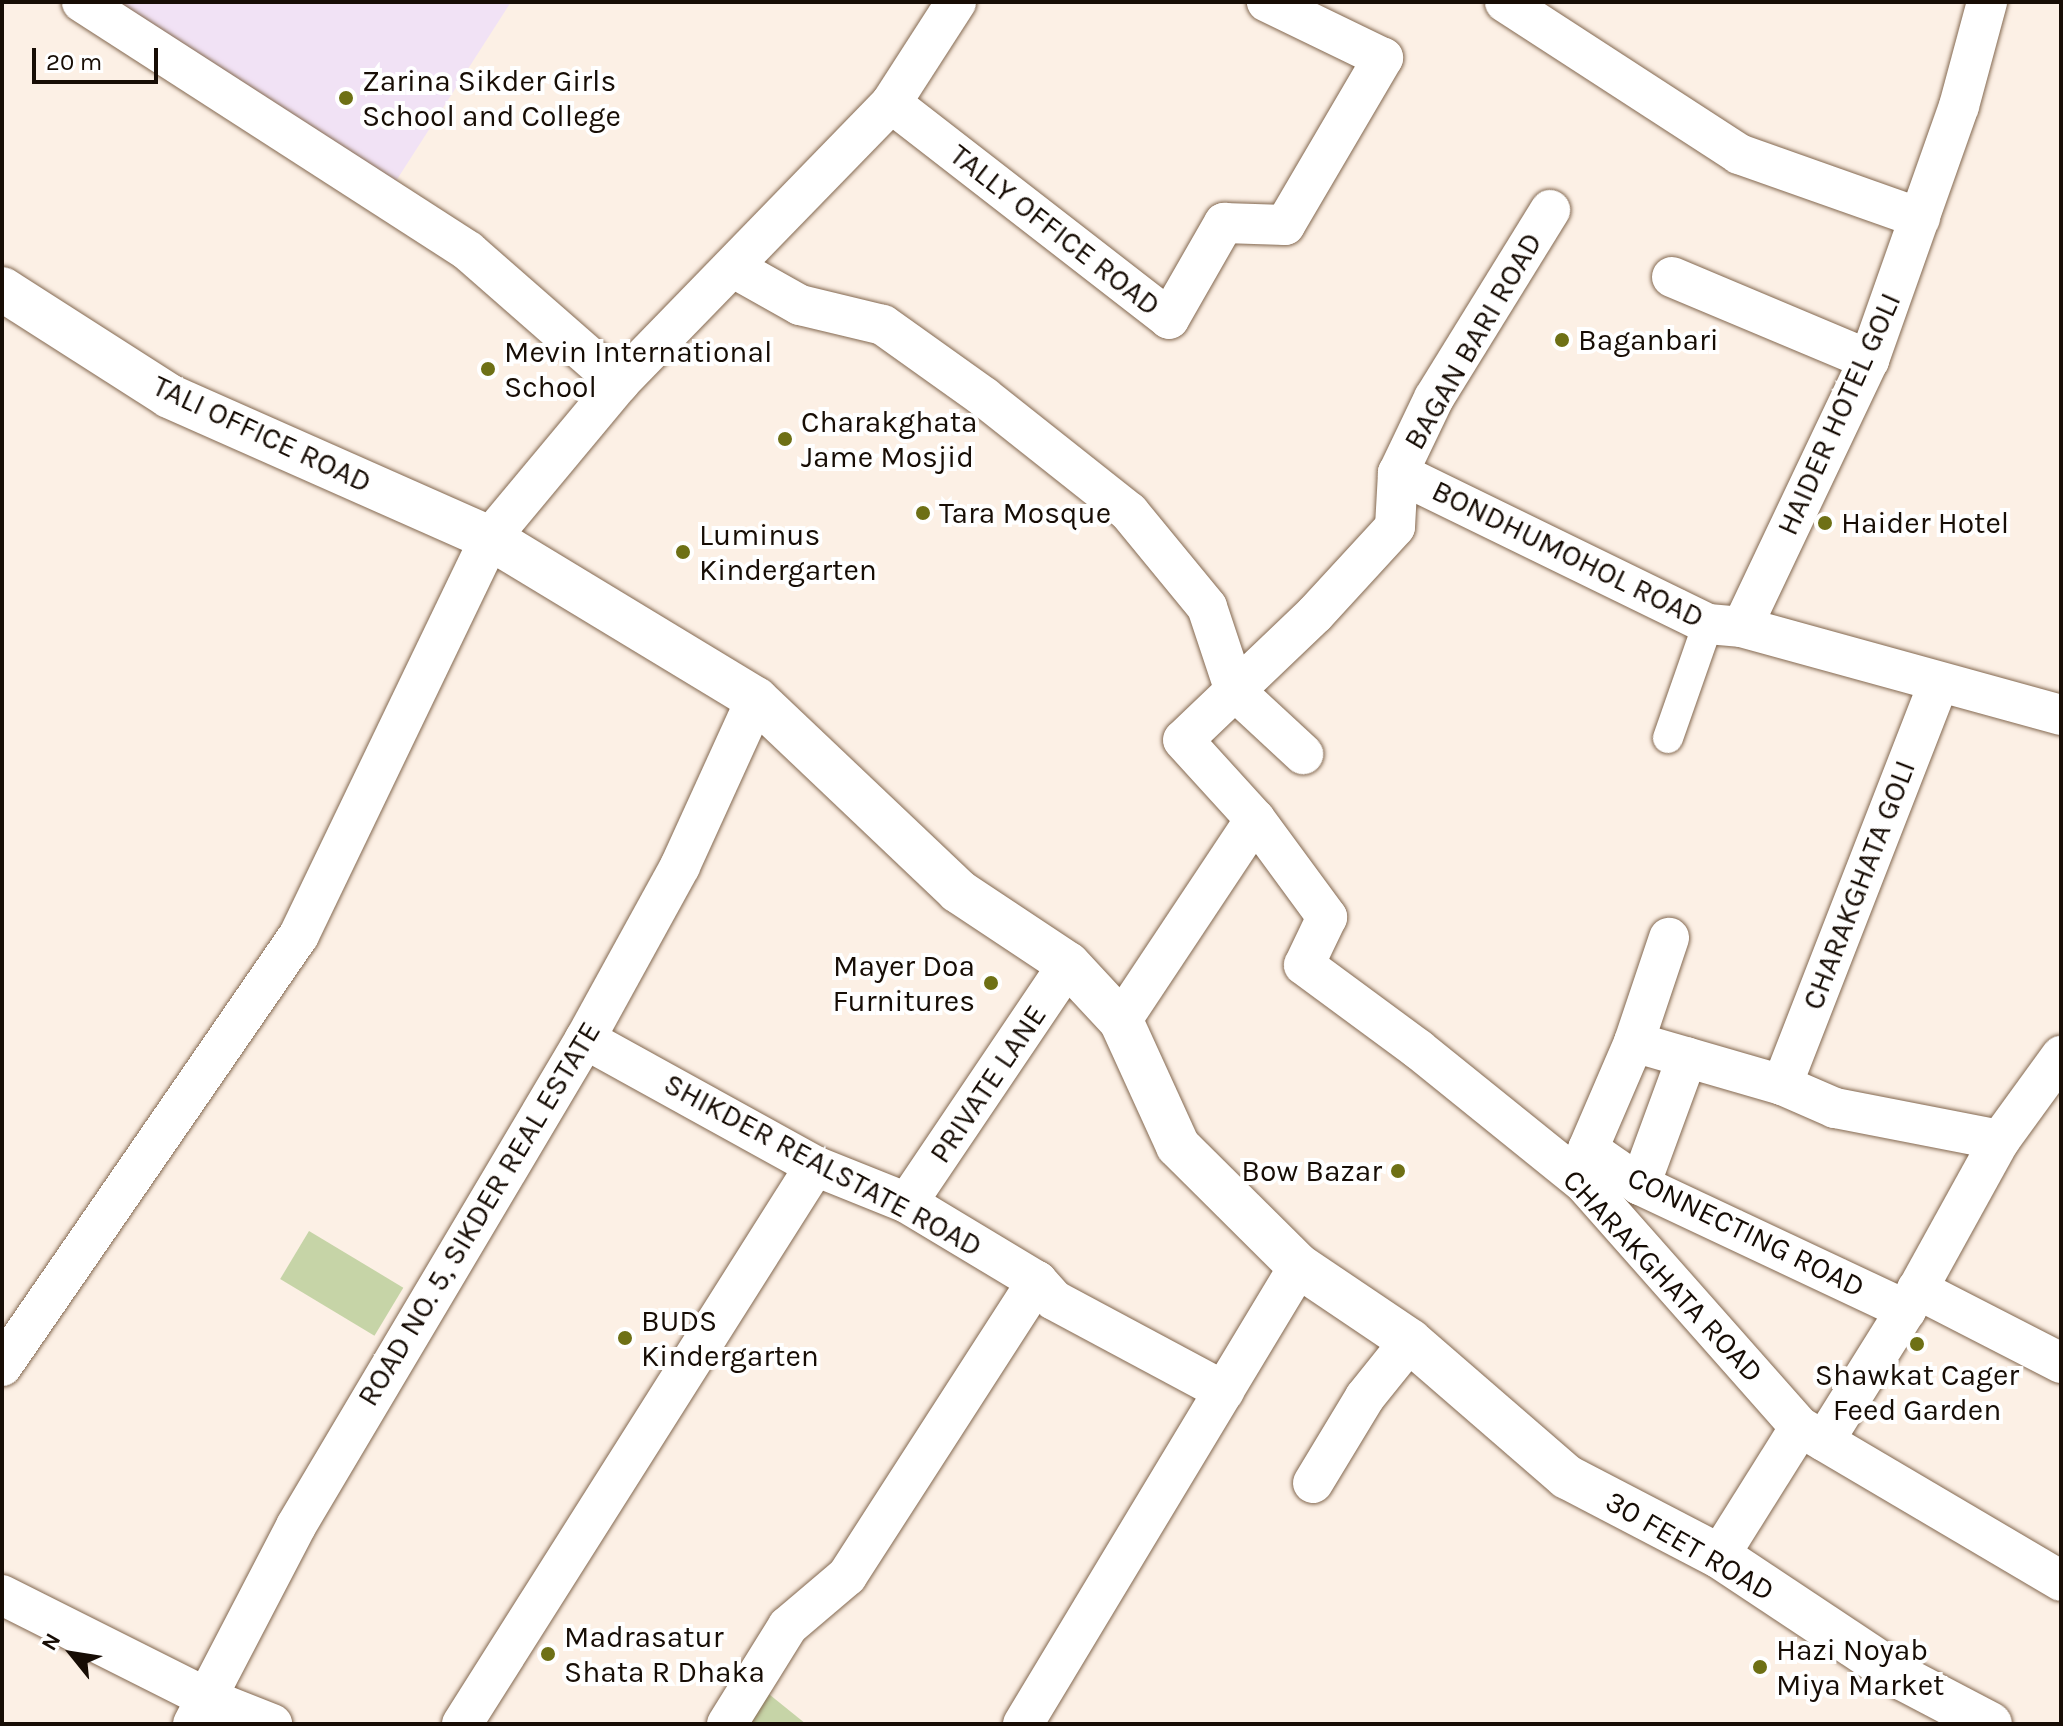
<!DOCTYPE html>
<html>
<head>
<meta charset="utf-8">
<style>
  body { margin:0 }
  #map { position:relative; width:2063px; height:1726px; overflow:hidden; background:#fcf0e5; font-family:Karla,sans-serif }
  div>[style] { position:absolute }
  .education>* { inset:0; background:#f1e2f5 }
  .green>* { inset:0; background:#c6d4a7; transform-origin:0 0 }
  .roads { filter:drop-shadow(0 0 2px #836850) drop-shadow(0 0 2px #836850) }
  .pedestrian>* { height:30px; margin:-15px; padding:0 15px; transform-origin:15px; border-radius:15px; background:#fff }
  .minor>* { height:40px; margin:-20px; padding:0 20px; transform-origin:20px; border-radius:20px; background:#fff }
  .tertiary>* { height:44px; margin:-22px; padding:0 22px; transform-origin:22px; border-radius:22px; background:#fff }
  .dots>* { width:22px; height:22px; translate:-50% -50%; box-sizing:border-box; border:4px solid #fff; border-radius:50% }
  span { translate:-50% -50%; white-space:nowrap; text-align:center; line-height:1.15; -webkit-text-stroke:8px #fff; paint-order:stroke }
  .poi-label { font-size:30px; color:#170d05 }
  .left { translate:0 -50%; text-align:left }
  .right { translate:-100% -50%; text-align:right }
  .street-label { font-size:30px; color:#170d05 }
  .frame { position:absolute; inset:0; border:4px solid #170d05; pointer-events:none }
  .north { position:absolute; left:32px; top:1614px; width:80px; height:80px; -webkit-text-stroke:6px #fff; paint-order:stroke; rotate:300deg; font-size:22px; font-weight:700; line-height:32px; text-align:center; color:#170d05 }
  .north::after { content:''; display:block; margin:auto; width:28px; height:36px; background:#170d05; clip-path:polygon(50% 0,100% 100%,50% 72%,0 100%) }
  .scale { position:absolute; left:32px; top:48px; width:126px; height:36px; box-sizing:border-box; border:4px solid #170d05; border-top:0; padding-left:10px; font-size:24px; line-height:28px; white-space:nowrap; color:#170d05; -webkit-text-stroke:6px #fff; paint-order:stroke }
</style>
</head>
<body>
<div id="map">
  <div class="education">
    <i style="clip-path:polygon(97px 2px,511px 2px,387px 195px)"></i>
  </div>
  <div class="green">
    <i style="left:309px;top:1231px;width:110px;height:56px;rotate:31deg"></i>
    <i style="clip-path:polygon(759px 1686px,806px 1724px,735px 1724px)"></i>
  </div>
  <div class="roads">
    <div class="pedestrian">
      <i style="left:1668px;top:738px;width:121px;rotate:-70.7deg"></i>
    </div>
    <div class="minor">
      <i style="left:82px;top:2px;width:459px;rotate:32.8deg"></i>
      <i style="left:468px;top:251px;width:201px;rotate:41.2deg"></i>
      <i style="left:1505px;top:2px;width:279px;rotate:33deg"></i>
      <i style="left:1739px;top:154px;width:192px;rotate:19.5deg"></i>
      <i style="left:891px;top:103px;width:352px;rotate:37.8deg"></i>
      <i style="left:1169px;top:319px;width:111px;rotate:-60.2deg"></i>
      <i style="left:1224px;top:223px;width:61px;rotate:1.9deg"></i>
      <i style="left:1285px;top:225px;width:194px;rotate:-59.6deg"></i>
      <i style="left:1383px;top:58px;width:129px;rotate:-154.2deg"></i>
      <i style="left:734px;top:268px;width:76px;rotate:29.3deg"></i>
      <i style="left:800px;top:305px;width:85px;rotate:13.5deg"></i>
      <i style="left:883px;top:325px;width:124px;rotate:35.5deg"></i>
      <i style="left:984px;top:397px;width:185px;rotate:38.4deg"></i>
      <i style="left:1129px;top:512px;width:123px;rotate:50.6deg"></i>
      <i style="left:1207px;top:607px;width:89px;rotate:71.6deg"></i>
      <i style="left:1235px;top:691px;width:93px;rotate:42.8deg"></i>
      <i style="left:1672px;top:277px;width:214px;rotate:22.8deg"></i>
      <i style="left:1398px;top:473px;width:83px;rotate:-64.4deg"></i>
      <i style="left:1434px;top:398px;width:221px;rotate:-58.3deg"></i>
      <i style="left:1742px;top:627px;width:296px;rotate:-64.6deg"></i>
      <i style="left:1869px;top:360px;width:269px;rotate:-70.5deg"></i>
      <i style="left:1959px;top:106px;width:108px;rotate:-74.9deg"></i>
      <i style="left:2061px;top:715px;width:331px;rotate:-164.6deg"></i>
      <i style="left:1742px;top:627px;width:34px;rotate:-175deg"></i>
      <i style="left:1708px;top:624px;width:345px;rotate:-154deg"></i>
      <i style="left:1398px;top:473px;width:54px;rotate:93.2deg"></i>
      <i style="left:1395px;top:527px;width:118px;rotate:132.6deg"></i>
      <i style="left:1315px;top:614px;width:182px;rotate:136.3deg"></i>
      <i style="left:1183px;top:740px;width:107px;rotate:47.7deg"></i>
      <i style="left:1255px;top:819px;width:122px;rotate:53.7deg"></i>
      <i style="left:1327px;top:917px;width:53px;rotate:115.6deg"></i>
      <i style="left:1304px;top:965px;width:142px;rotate:36.4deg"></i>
      <i style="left:1418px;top:1049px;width:213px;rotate:38.9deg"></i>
      <i style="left:1584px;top:1183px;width:326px;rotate:48.5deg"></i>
      <i style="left:1800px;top:1427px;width:303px;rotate:30.5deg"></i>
      <i style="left:1121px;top:1021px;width:242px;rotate:-56.4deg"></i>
      <i style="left:585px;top:1039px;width:263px;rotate:28.9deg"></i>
      <i style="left:815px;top:1166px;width:99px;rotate:21.9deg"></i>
      <i style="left:907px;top:1203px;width:152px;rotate:31deg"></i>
      <i style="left:1037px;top:1281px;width:25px;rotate:48deg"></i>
      <i style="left:1054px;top:1300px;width:193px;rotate:28.2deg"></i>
      <i style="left:1634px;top:1042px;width:154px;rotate:16.2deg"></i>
      <i style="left:1782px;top:1085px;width:429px;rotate:-68.7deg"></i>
      <i style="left:1782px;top:1085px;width:58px;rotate:23.5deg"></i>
      <i style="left:1835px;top:1108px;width:168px;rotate:11deg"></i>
      <i style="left:1588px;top:1149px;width:63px;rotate:34.7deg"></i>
      <i style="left:1640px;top:1185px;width:294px;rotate:25.2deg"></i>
      <i style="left:1585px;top:1175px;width:26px;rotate:-83deg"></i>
      <i style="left:1588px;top:1149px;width:116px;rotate:-66.7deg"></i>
      <i style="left:1634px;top:1042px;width:110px;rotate:-71.4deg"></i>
      <i style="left:1640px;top:1185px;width:136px;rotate:-69.8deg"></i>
      <i style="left:907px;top:1203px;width:288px;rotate:-56deg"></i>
      <i style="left:1917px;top:1289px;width:162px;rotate:27.2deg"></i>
      <i style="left:2px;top:1366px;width:523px;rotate:-55.43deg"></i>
      <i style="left:299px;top:935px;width:441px;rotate:-64.3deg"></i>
      <i style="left:490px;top:538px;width:202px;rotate:-50.2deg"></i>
      <i style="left:619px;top:383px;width:390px;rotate:-45.8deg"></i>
      <i style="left:891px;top:103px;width:120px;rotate:-57.2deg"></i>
      <i style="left:1824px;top:1441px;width:155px;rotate:-58deg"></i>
      <i style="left:1906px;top:1310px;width:194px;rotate:-61.1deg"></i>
      <i style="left:2000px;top:1140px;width:104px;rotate:-54deg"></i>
      <i style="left:1313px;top:1483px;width:100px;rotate:-58.8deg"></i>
      <i style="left:1365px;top:1397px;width:72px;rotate:-51.2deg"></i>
      <i style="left:1719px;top:1556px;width:152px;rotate:-57.9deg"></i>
      <i style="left:2px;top:1595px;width:232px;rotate:26.7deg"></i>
      <i style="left:209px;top:1699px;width:68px;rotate:21.6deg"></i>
      <i style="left:193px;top:1724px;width:223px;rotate:-62.5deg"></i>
      <i style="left:296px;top:1526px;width:566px;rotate:-59.31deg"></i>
      <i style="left:585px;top:1039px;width:197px;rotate:-61.2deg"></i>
      <i style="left:680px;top:866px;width:183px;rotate:-65.5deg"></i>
      <i style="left:462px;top:1724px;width:660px;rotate:-57.68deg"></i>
      <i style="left:727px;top:1724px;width:115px;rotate:-58.1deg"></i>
      <i style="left:788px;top:1626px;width:77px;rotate:-40.3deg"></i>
      <i style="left:847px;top:1576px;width:351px;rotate:-57.2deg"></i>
      <i style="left:1023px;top:1724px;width:535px;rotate:-58.93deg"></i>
    </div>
    <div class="tertiary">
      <i style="left:2px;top:289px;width:198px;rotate:32.6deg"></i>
      <i style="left:169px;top:396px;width:351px;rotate:23.9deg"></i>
      <i style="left:490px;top:538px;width:311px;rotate:31.2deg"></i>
      <i style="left:756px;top:699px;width:279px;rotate:43.5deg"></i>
      <i style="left:958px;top:891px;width:132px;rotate:33.6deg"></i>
      <i style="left:1068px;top:964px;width:78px;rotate:47.1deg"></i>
      <i style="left:1121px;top:1021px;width:137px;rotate:65.5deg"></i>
      <i style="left:1178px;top:1146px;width:170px;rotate:44.8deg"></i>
      <i style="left:1299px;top:1266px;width:134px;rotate:34deg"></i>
      <i style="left:1410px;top:1341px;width:208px;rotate:40.9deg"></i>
      <i style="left:1567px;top:1477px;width:171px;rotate:27.5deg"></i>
      <i style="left:1719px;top:1556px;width:222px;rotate:33.6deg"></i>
      <i style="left:1904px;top:1679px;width:97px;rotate:27.6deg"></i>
    </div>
  </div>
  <div class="dots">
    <i style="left:346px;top:98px;background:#6e7015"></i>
    <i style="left:1562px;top:340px;background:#6e7015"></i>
    <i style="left:488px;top:369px;background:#6e7015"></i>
    <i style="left:785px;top:439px;background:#6e7015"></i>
    <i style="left:923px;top:513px;background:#6e7015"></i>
    <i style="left:1825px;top:523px;background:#6e7015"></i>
    <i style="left:683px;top:552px;background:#6e7015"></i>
    <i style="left:991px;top:983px;background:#6e7015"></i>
    <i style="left:1398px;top:1171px;background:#6e7015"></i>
    <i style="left:625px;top:1338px;background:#6e7015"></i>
    <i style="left:1917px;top:1344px;background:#6e7015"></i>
    <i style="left:548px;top:1654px;background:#6e7015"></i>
    <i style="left:1760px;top:1667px;background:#6e7015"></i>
  </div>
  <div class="poi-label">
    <span class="left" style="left:362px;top:98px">Zarina Sikder Girls<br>School and College</span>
    <span class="left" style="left:1578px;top:340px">Baganbari</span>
    <span class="left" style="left:504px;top:369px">Mevin International<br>School</span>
    <span class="left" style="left:801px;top:439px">Charakghata<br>Jame Mosjid</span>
    <span class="left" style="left:939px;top:513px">Tara Mosque</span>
    <span class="left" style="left:1841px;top:523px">Haider Hotel</span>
    <span class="left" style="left:699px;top:552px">Luminus<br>Kindergarten</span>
    <span class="right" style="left:975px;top:983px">Mayer Doa<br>Furnitures</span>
    <span class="right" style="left:1382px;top:1171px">Bow Bazar</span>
    <span class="left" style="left:641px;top:1338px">BUDS<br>Kindergarten</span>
    <span style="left:1917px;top:1392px">Shawkat Cager<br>Feed Garden</span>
    <span class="left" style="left:564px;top:1654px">Madrasatur<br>Shata R Dhaka</span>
    <span class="left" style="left:1776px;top:1667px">Hazi Noyab<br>Miya Market</span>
  </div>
  <div class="street-label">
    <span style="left:1055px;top:230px;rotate:38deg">TALLY OFFICE ROAD</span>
    <span style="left:1473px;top:341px;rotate:-60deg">BAGAN BARI ROAD</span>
    <span style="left:1839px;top:414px;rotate:-66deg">HAIDER HOTEL GOLI</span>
    <span style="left:262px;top:434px;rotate:25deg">TALI OFFICE ROAD</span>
    <span style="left:1568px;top:554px;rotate:26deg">BONDHUMOHOL ROAD</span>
    <span style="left:1859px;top:885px;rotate:-69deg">CHARAKGHATA GOLI</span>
    <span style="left:988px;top:1084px;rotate:-56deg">PRIVATE LANE</span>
    <span style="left:823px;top:1165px;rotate:28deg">SHIKDER REALSTATE ROAD</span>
    <span style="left:479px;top:1214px;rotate:-59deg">ROAD NO. 5, SIKDER REAL ESTATE</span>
    <span style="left:1746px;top:1232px;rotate:26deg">CONNECTING ROAD</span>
    <span style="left:1663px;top:1276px;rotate:47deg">CHARAKGHATA ROAD</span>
    <span style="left:1690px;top:1546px;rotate:30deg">30 FEET ROAD</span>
  </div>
  <div class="frame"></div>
  <div class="north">N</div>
  <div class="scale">20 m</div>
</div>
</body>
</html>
